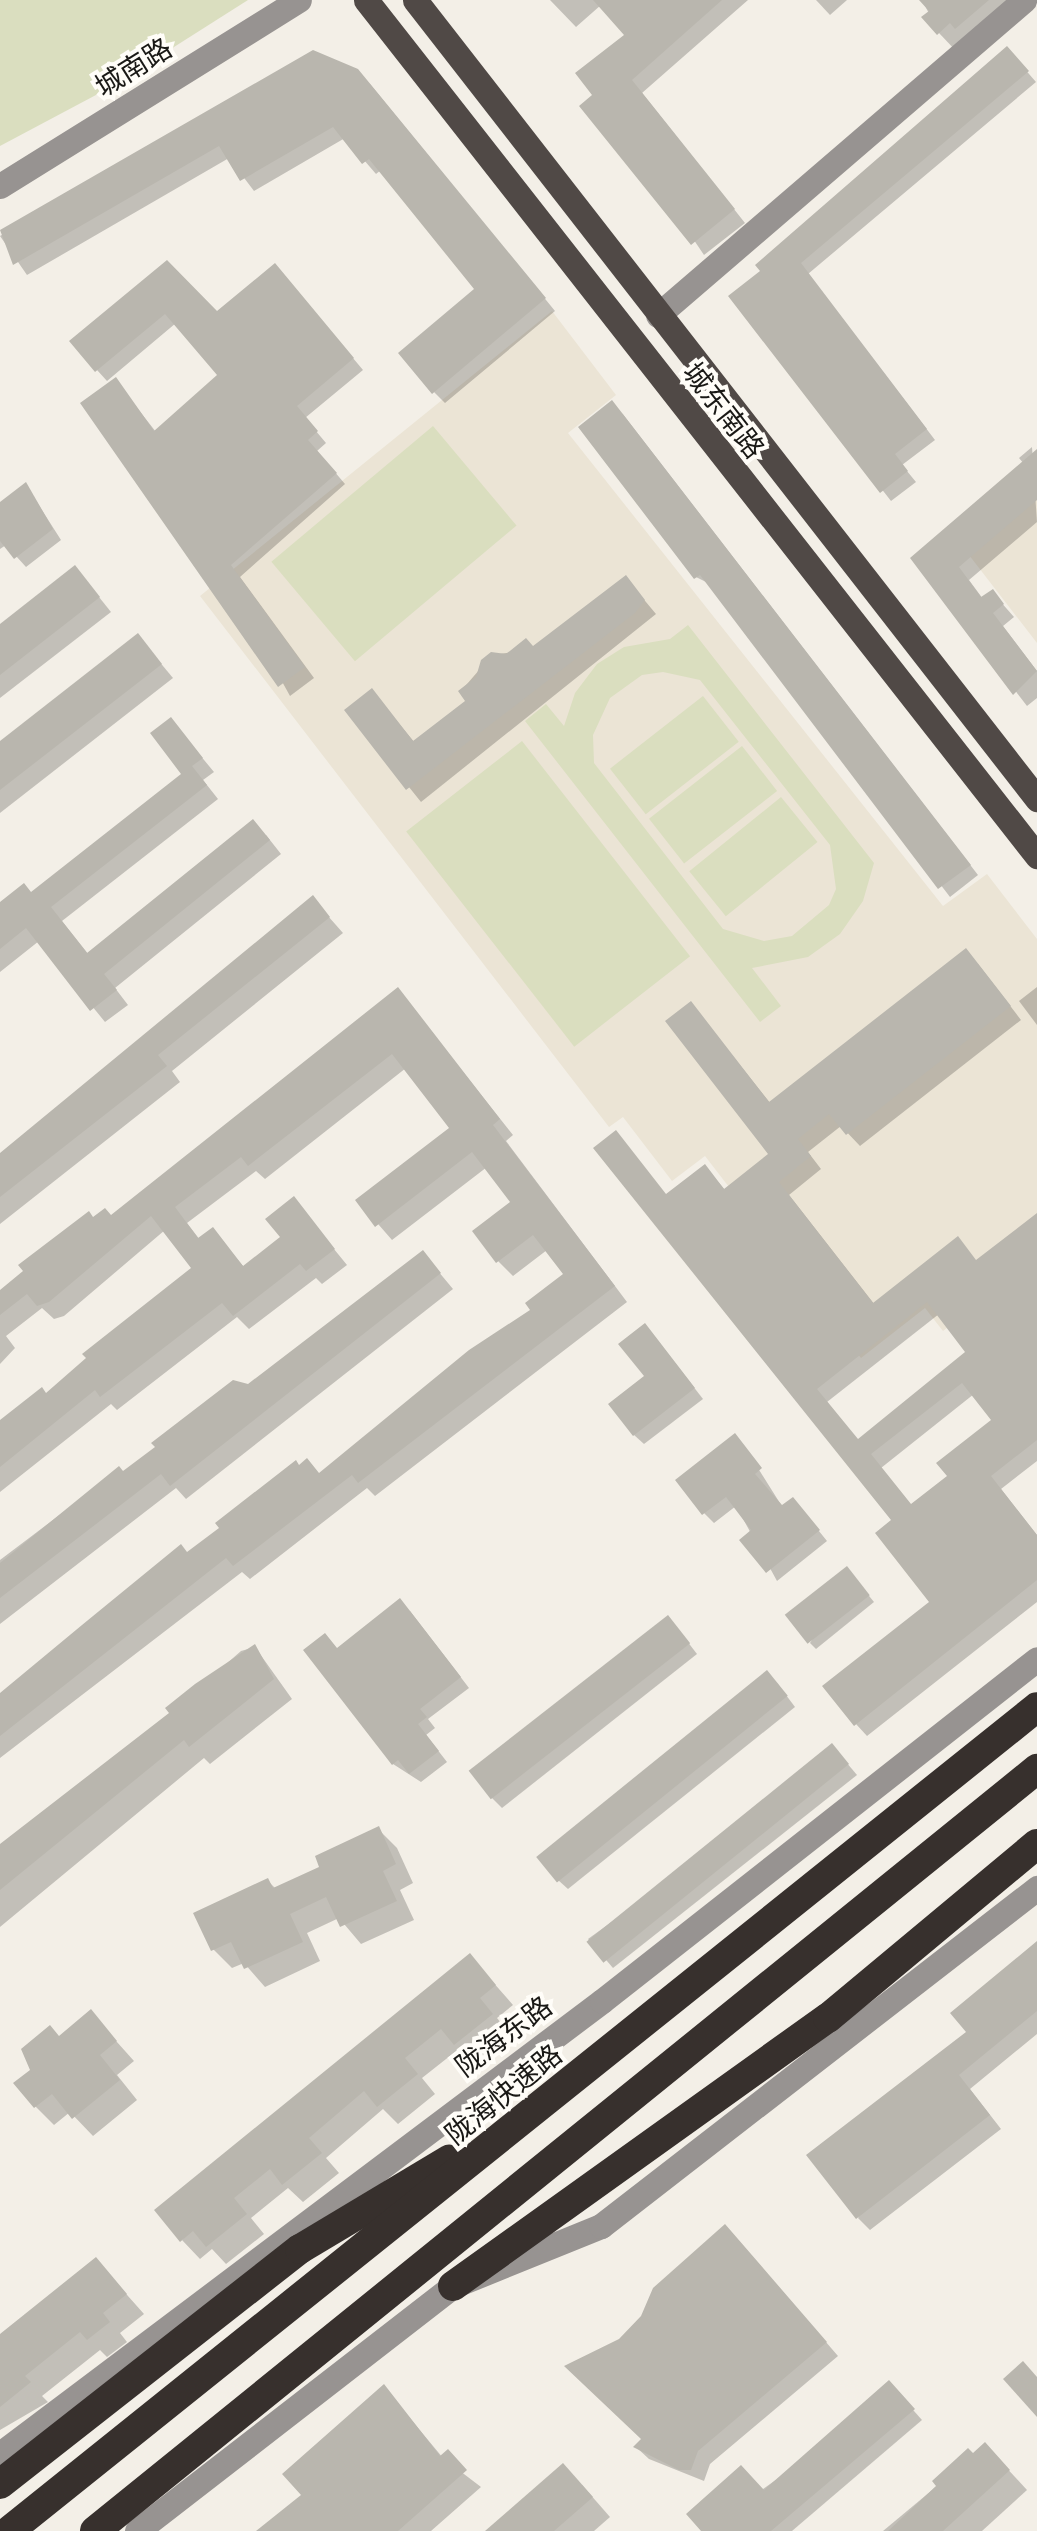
<!DOCTYPE html>
<html>
<head>
<meta charset="utf-8">
<style>
  body { margin:0 }
  #map { position:relative; width:1037px; height:2531px; overflow:hidden; background:#f3efe7; font-family:"DM Sans","Noto Sans SC",sans-serif }
  div>[style] { position:absolute }
  .built>* { inset:0; background:#ebe4d5 }
  .green>* { inset:0; background:#dadebf; transform-origin:0 0 }
  .shadow>* { inset:0; background:#0003 }
  .building>* { inset:0; background:#b9b6ae; transform-origin:0 0 }
  .minor>* { height:25px; margin:-12.5px; padding:0 12.5px; transform-origin:12.5px; border-radius:12.5px; background:#979391 }
  .major>* { height:25px; margin:-12.5px; padding:0 12.5px; transform-origin:12.5px; border-radius:12.5px; background:#504946 }
  .highway>* { height:30px; margin:-15px; padding:0 15px; transform-origin:15px; border-radius:15px; background:#37302d }
  span { translate:-50% -50%; white-space:nowrap; text-align:center; line-height:1.15; -webkit-text-stroke:8px #fffdf8; paint-order:stroke }
  .street-label { font-size:28px; color:#1a1916 }
</style>
</head>
<body>
<div id="map">
  <div class="built">
    <i style="clip-path:polygon(552px 311px,616px 395px,568px 433px,943px 906px,987px 874px,1037px 939px,1037px 1259px,943px 1331px,925px 1308px,861px 1358px,705px 1156px,672px 1181px,623px 1117px,609px 1127px,200px 596px)"></i>
    <i style="clip-path:polygon(1037px 496px,1037px 643px,969px 555px)"></i>
  </div>
  <div class="green">
    <i style="clip-path:polygon(0 0,248px 0,111px 87px,0 146px)"></i>
    <i style="left:433px;top:426px;width:130px;height:211px;rotate:50deg"></i>
    <i style="clip-path:polygon(evenodd,688px 625px,874px 863px,863px 901px,840px 934px,808px 957px,752px 968px,781px 1006px,760px 1022px,525px 721px,546px 704px,564px 726px,575px 693px,597px 664px,624px 647px,670px 639px,688px 625px,663px 672px,700px 680px,830px 845px,836px 889px,829px 905px,792px 936px,764px 941px,723px 929px,594px 763px,593px 735px,610px 698px,642px 675px,663px 672px)"></i>
    <i style="left:703px;top:696px;width:58px;height:118px;rotate:52deg"></i>
    <i style="left:522px;top:741px;width:273px;height:147px;rotate:52deg"></i>
    <i style="left:742px;top:746px;width:57px;height:118px;rotate:52deg"></i>
    <i style="left:781px;top:797px;width:58px;height:118px;rotate:51deg"></i>
  </div>
  <div class="shadow">
    <i style="clip-path:polygon(550px 0,748px 0,642px 93px,745px 223px,704px 255px,596px 95px,628px 35px,601px 5px,576px 27px)"></i>
    <i style="clip-path:polygon(816px 0,847px 0,830px 15px)"></i>
    <i style="clip-path:polygon(922px 0,1034px 0,957px 52px,939px 33px)"></i>
    <i style="clip-path:polygon(313px 53px,370px 84px,555px 311px,445px 403px,434px 392px,478px 290px,381px 170px,376px 174px,345px 138px,254px 191px,229px 158px,27px 275px,0 236px)"></i>
    <i style="clip-path:polygon(1016px 59px,1036px 82px,808px 274px,935px 440px,902px 465px,916px 482px,891px 501px,731px 296px)"></i>
    <i style="clip-path:polygon(167px 263px,217px 314px,285px 277px,363px 370px,305px 418px,326px 443px,317px 451px,345px 484px,240px 577px,314px 678px,290px 696px,116px 381px,156px 432px,220px 376px,176px 323px,107px 381px,97px 370px)"></i>
    <i style="clip-path:polygon(622px 413px,978px 875px,950px 897px,710px 584px,696px 577px)"></i>
    <i style="clip-path:polygon(1032px 447px,1037px 522px,969px 580px,983px 599px,992px 592px,1014px 617px,1003px 626px,1037px 671px,1037px 698px,1027px 706px,913px 558px,1024px 464px,1019px 458px)"></i>
    <i style="clip-path:polygon(26px 485px,61px 540px,26px 567px,6px 545px,0 549px,0 506px)"></i>
    <i style="clip-path:polygon(626px 578px,656px 614px,421px 802px,347px 710px,372px 691px,415px 743px,468px 701px,461px 691px,492px 655px,534px 649px)"></i>
    <i style="clip-path:polygon(87px 582px,111px 612px,0 698px,0 627px)"></i>
    <i style="clip-path:polygon(138px 636px,173px 678px,0 813px,0 744px)"></i>
    <i style="clip-path:polygon(171px 720px,214px 772px,203px 780px,218px 799px,62px 921px,89px 955px,266px 835px,281px 854px,115px 988px,128px 1005px,105px 1022px,39px 941px,0 972px,0 905px,32px 894px,185px 775px)"></i>
    <i style="clip-path:polygon(313px 899px,343px 933px,172px 1071px,180px 1082px,0 1224px,0 1156px)"></i>
    <i style="clip-path:polygon(evenodd,978px 964px,1021px 1020px,860px 1146px,841px 1126px,808px 1152px,821px 1169px,789px 1195px,875px 1305px,978px 1262px,1037px 1216px,1037px 1461px,1001px 1489px,1037px 1535px,1037px 1602px,867px 1736px,856px 1724px,933px 1602px,895px 1520px,667px 1196px,705px 1167px,726px 1191px,772px 1155px,691px 1004px,771px 1104px,978px 964px,939px 1314px,969px 1353px,859px 1442px,827px 1402px,939px 1314px,978px 964px,974px 1394px,995px 1421px,950px 1477px,912px 1506px,881px 1468px,974px 1394px)"></i>
    <i style="clip-path:polygon(1037px 987px,1037px 1025px,1019px 1001px)"></i>
    <i style="clip-path:polygon(398px 990px,513px 1135px,506px 1141px,627px 1302px,375px 1496px,367px 1488px,250px 1579px,242px 1572px,0 1758px,0 1696px,188px 1555px,320px 1475px,534px 1311px,566px 1275px,547px 1250px,513px 1276px,498px 1261px,513px 1202px,487px 1167px,392px 1240px,358px 1201px,452px 1128px,406px 1068px,265px 1179px,256px 1171px,187px 1223px,200px 1240px,212px 1230px,244px 1267px,283px 1238px,294px 1200px,347px 1265px,322px 1284px,316px 1278px,249px 1329px,237px 1317px,117px 1410px,111px 1404px,0 1492px,0 1423px,47px 1396px,195px 1269px,165px 1230px,64px 1316px,54px 1319px,42px 1308px,6px 1336px,15px 1348px,0 1364px,0 1293px,94px 1220px,112px 1218px)"></i>
    <i style="clip-path:polygon(423px 1253px,453px 1289px,186px 1499px,176px 1488px,0 1624px,0 1560px,119px 1470px,124px 1474px,249px 1387px)"></i>
    <i style="clip-path:polygon(654px 1336px,703px 1399px,644px 1444px,634px 1435px)"></i>
    <i style="clip-path:polygon(744px 1446px,783px 1508px,802px 1510px,827px 1541px,777px 1581px,736px 1506px,714px 1523px,704px 1513px)"></i>
    <i style="clip-path:polygon(853px 1576px,874px 1602px,816px 1649px,810px 1643px)"></i>
    <i style="clip-path:polygon(410px 1611px,469px 1688px,428px 1719px,435px 1728px,426px 1735px,447px 1762px,421px 1782px,393px 1764px)"></i>
    <i style="clip-path:polygon(677px 1628px,697px 1654px,502px 1808px,492px 1798px,472px 1773px)"></i>
    <i style="clip-path:polygon(255px 1647px,292px 1699px,210px 1764px,204px 1758px,0 1927px,0 1847px,137px 1742px,241px 1651px)"></i>
    <i style="clip-path:polygon(777px 1683px,795px 1707px,568px 1889px,558px 1880px,539px 1856px)"></i>
    <i style="clip-path:polygon(841px 1756px,857px 1775px,613px 1968px,588px 1939px)"></i>
    <i style="clip-path:polygon(378px 1829px,397px 1848px,413px 1883px,400px 1890px,414px 1920px,361px 1944px,339px 1918px,307px 1933px,320px 1961px,265px 1987px,244px 1963px,232px 1968px,213px 1949px,268px 1881px,276px 1889px,323px 1868px)"></i>
    <i style="clip-path:polygon(1037px 1942px,1037px 2034px,970px 2089px,1001px 2129px,870px 2230px,858px 2218px,969px 2032px)"></i>
    <i style="clip-path:polygon(470px 1956px,513px 2005px,497px 2018px,510px 2034px,474px 2062px,460px 2048px,422px 2078px,435px 2094px,398px 2124px,383px 2109px,326px 2158px,339px 2173px,303px 2202px,288px 2188px,251px 2218px,264px 2234px,226px 2264px,212px 2249px,200px 2259px,182px 2240px)"></i>
    <i style="clip-path:polygon(91px 2013px,134px 2061px,117px 2075px,137px 2100px,93px 2136px,70px 2112px,54px 2125px,35px 2106px,60px 2038px)"></i>
    <i style="clip-path:polygon(738px 2240px,838px 2356px,710px 2464px,704px 2481px,649px 2459px,636px 2447px,645px 2440px,621px 2341px)"></i>
    <i style="clip-path:polygon(96px 2260px,144px 2314px,120px 2333px,127px 2342px,107px 2357px,100px 2350px,42px 2396px,48px 2402px,0 2430px,0 2337px)"></i>
    <i style="clip-path:polygon(384px 2387px,443px 2458px,481px 2487px,431px 2531px,260px 2531px,305px 2496px)"></i>
    <i style="clip-path:polygon(898px 2393px,922px 2420px,792px 2531px,704px 2531px)"></i>
    <i style="clip-path:polygon(973px 2456px,1003px 2464px,1027px 2490px,982px 2531px,883px 2531px)"></i>
    <i style="clip-path:polygon(582px 2485px,610px 2517px,594px 2531px,489px 2531px)"></i>
  </div>
  <div class="building">
    <i style="clip-path:polygon(593px 0,722px 0,632px 80px,735px 209px,691px 245px,579px 106px,592px 95px,575px 73px,624px 35px)"></i>
    <i style="clip-path:polygon(919px 0,989px 0,955px 29px,950px 23px,937px 35px,921px 17px,929px 11px)"></i>
    <i style="clip-path:polygon(1007px 46px,1029px 71px,801px 263px,927px 429px,895px 454px,908px 471px,880px 493px,728px 296px,760px 271px,755px 265px)"></i>
    <i style="clip-path:polygon(313px 50px,358px 69px,546px 298px,432px 394px,398px 353px,474px 289px,369px 159px,362px 164px,333px 127px,240px 181px,219px 146px,13px 265px,0 230px)"></i>
    <i style="clip-path:polygon(167px 260px,217px 311px,275px 263px,354px 358px,297px 406px,318px 431px,308px 440px,337px 473px,231px 565px,305px 667px,278px 687px,80px 403px,116px 377px,154px 431px,217px 375px,165px 314px,95px 372px,69px 341px)"></i>
    <i style="clip-path:polygon(612px 400px,971px 865px,938px 889px,700px 575px,694px 579px,578px 427px)"></i>
    <i style="clip-path:polygon(1037px 449px,1037px 500px,959px 567px,981px 597px,993px 589px,1004px 604px,993px 613px,1037px 671px,1013px 695px,910px 558px)"></i>
    <i style="clip-path:polygon(26px 482px,53px 529px,14px 559px,0 541px,0 502px)"></i>
    <i style="clip-path:polygon(75px 565px,100px 597px,0 675px,0 624px)"></i>
    <i style="clip-path:polygon(626px 575px,645px 600px,635px 613px,406px 790px,344px 710px,372px 688px,413px 741px,465px 701px,458px 691px,476px 677px,481px 660px,491px 652px,506px 654px,526px 638px,533px 646px)"></i>
    <i style="clip-path:polygon(138px 633px,162px 664px,0 790px,0 741px)"></i>
    <i style="clip-path:polygon(171px 717px,203px 758px,192px 766px,207px 785px,51px 907px,87px 953px,253px 819px,270px 840px,104px 974px,117px 990px,90px 1011px,26px 928px,0 949px,0 902px,24px 883px,31px 892px,181px 774px,150px 733px)"></i>
    <i style="clip-path:polygon(313px 895px,330px 917px,158px 1055px,167px 1066px,0 1197px,0 1153px)"></i>
    <i style="clip-path:polygon(evenodd,966px 948px,1011px 1006px,846px 1135px,829px 1114px,798px 1139px,811px 1156px,779px 1182px,873px 1303px,958px 1236px,976px 1260px,1037px 1213px,1037px 1440px,991px 1476px,1037px 1535px,1037px 1580px,854px 1726px,822px 1686px,929px 1602px,875px 1533px,891px 1520px,593px 1148px,616px 1130px,666px 1194px,705px 1164px,724px 1189px,768px 1154px,665px 1021px,691px 1001px,769px 1102px,966px 948px,927px 1302px,965px 1352px,858px 1439px,817px 1389px,927px 1302px,966px 948px,962px 1383px,991px 1420px,936px 1463px,947px 1476px,911px 1504px,871px 1454px,962px 1383px)"></i>
    <i style="clip-path:polygon(398px 987px,500px 1119px,493px 1125px,615px 1286px,358px 1483px,352px 1475px,233px 1566px,226px 1558px,0 1736px,0 1693px,82px 1625px,181px 1544px,187px 1552px,219px 1528px,215px 1523px,296px 1460px,299px 1465px,307px 1458px,319px 1473px,469px 1350px,530px 1310px,525px 1303px,563px 1274px,533px 1235px,496px 1263px,472px 1231px,510px 1202px,472px 1152px,375px 1227px,355px 1200px,449px 1128px,392px 1054px,248px 1166px,241px 1157px,175px 1207px,198px 1238px,213px 1227px,243px 1266px,280px 1237px,265px 1219px,294px 1196px,335px 1249px,306px 1271px,300px 1264px,233px 1316px,222px 1303px,100px 1397px,95px 1390px,0 1467px,0 1420px,42px 1387px,46px 1393px,86px 1358px,82px 1354px,191px 1268px,151px 1216px,49px 1302px,37px 1306px,27px 1294px,0 1315px,0 1290px,23px 1271px,18px 1265px,89px 1211px,93px 1217px,105px 1208px,111px 1215px)"></i>
    <i style="clip-path:polygon(423px 1250px,441px 1273px,170px 1486px,161px 1474px,0 1598px,0 1563px,119px 1466px,123px 1471px,155px 1447px,151px 1443px,233px 1380px,248px 1384px)"></i>
    <i style="clip-path:polygon(645px 1323px,695px 1388px,633px 1436px,608px 1404px,644px 1376px,618px 1344px)"></i>
    <i style="clip-path:polygon(735px 1433px,762px 1468px,755px 1474px,782px 1505px,793px 1497px,820px 1530px,766px 1573px,739px 1540px,751px 1530px,726px 1497px,702px 1515px,675px 1480px)"></i>
    <i style="left:847px;top:1566px;width:37px;height:79px;rotate:52deg"></i>
    <i style="clip-path:polygon(400px 1598px,461px 1677px,420px 1709px,427px 1717px,418px 1724px,439px 1751px,409px 1774px,398px 1760px,392px 1765px,303px 1650px,325px 1633px,337px 1648px)"></i>
    <i style="left:668px;top:1615px;width:36px;height:253px;rotate:52deg"></i>
    <i style="clip-path:polygon(255px 1644px,274px 1679px,189px 1747px,184px 1740px,0 1890px,0 1844px,169px 1713px,165px 1708px,195px 1684px)"></i>
    <i style="left:767px;top:1670px;width:33px;height:297px;rotate:51deg"></i>
    <i style="left:832px;top:1743px;width:27px;height:316px;rotate:51deg"></i>
    <i style="clip-path:polygon(379px 1826px,396px 1864px,383px 1871px,397px 1901px,340px 1927px,326px 1897px,290px 1914px,303px 1942px,244px 1969px,231px 1942px,211px 1951px,193px 1913px,268px 1878px,273px 1888px,319px 1867px,315px 1856px)"></i>
    <i style="clip-path:polygon(1037px 1941px,1037px 2011px,959px 2075px,990px 2115px,856px 2219px,806px 2155px,966px 2032px,950px 2013px)"></i>
    <i style="clip-path:polygon(470px 1953px,496px 1985px,480px 1998px,493px 2014px,454px 2045px,441px 2029px,405px 2058px,418px 2074px,377px 2107px,364px 2091px,309px 2138px,322px 2153px,282px 2185px,270px 2169px,234px 2198px,247px 2214px,206px 2247px,193px 2231px,180px 2242px,154px 2210px)"></i>
    <i style="clip-path:polygon(91px 2009px,117px 2041px,100px 2055px,120px 2080px,72px 2119px,52px 2094px,34px 2108px,13px 2083px,30px 2070px,21px 2049px,50px 2025px,59px 2036px)"></i>
    <i style="clip-path:polygon(725px 2224px,827px 2342px,698px 2451px,691px 2470px,679px 2470px,633px 2447px,641px 2439px,564px 2366px,619px 2339px,641px 2316px,653px 2288px)"></i>
    <i style="clip-path:polygon(96px 2257px,127px 2294px,103px 2313px,110px 2322px,87px 2340px,80px 2332px,25px 2376px,31px 2382px,0 2407px,0 2334px)"></i>
    <i style="clip-path:polygon(1023px 2361px,1037px 2377px,1037px 2417px,1003px 2379px)"></i>
    <i style="clip-path:polygon(889px 2380px,915px 2409px,771px 2531px,701px 2531px,686px 2514px,741px 2465px,764px 2490px)"></i>
    <i style="clip-path:polygon(384px 2384px,440px 2456px,448px 2449px,467px 2470px,398px 2531px,256px 2531px,301px 2495px,282px 2474px)"></i>
    <i style="clip-path:polygon(985px 2442px,1010px 2470px,943px 2531px,888px 2531px,936px 2486px,932px 2481px,968px 2448px,973px 2453px)"></i>
    <i style="clip-path:polygon(563px 2463px,593px 2497px,554px 2531px,485px 2531px)"></i>
  </div>
  <div class="minor">
    <i style="left:0;top:186px;width:352px;rotate:-31.9deg"></i>
    <i style="left:658px;top:315px;width:483px;rotate:-40.7deg"></i>
    <i style="left:0;top:2454px;width:753px;rotate:-36.96deg"></i>
    <i style="left:602px;top:2001px;width:553px;rotate:-38.17deg"></i>
    <i style="left:137px;top:2531px;width:400px;rotate:-37.8deg"></i>
    <i style="left:453px;top:2286px;width:160px;rotate:-22.1deg"></i>
    <i style="left:601px;top:2226px;width:552px;rotate:-37.78deg"></i>
  </div>
  <div class="major">
    <i style="left:366px;top:0;width:1088px;rotate:51.91deg"></i>
    <i style="left:415px;top:0;width:1013px;rotate:52.1deg"></i>
  </div>
  <div class="highway">
    <i style="left:453px;top:2286px;width:461px;rotate:-35.6deg"></i>
    <i style="left:828px;top:2018px;width:272px;rotate:-39.8deg"></i>
    <i style="left:0;top:2484px;width:381px;rotate:-38.1deg"></i>
    <i style="left:300px;top:2249px;width:174px;rotate:-30.9deg"></i>
    <i style="left:9px;top:2531px;width:1317px;rotate:-38.71deg"></i>
    <i style="left:95px;top:2531px;width:1212px;rotate:-38.97deg"></i>
  </div>
  <div class="street-label">
    <span style="left:134px;top:68px;rotate:-32deg">城南路</span>
    <span style="left:723px;top:411px;rotate:52deg">城东南路</span>
    <span style="left:504px;top:2037px;rotate:-37deg">陇海东路</span>
    <span style="left:504px;top:2095px;rotate:-39deg">陇海快速路</span>
  </div>
</div>
</body>
</html>
